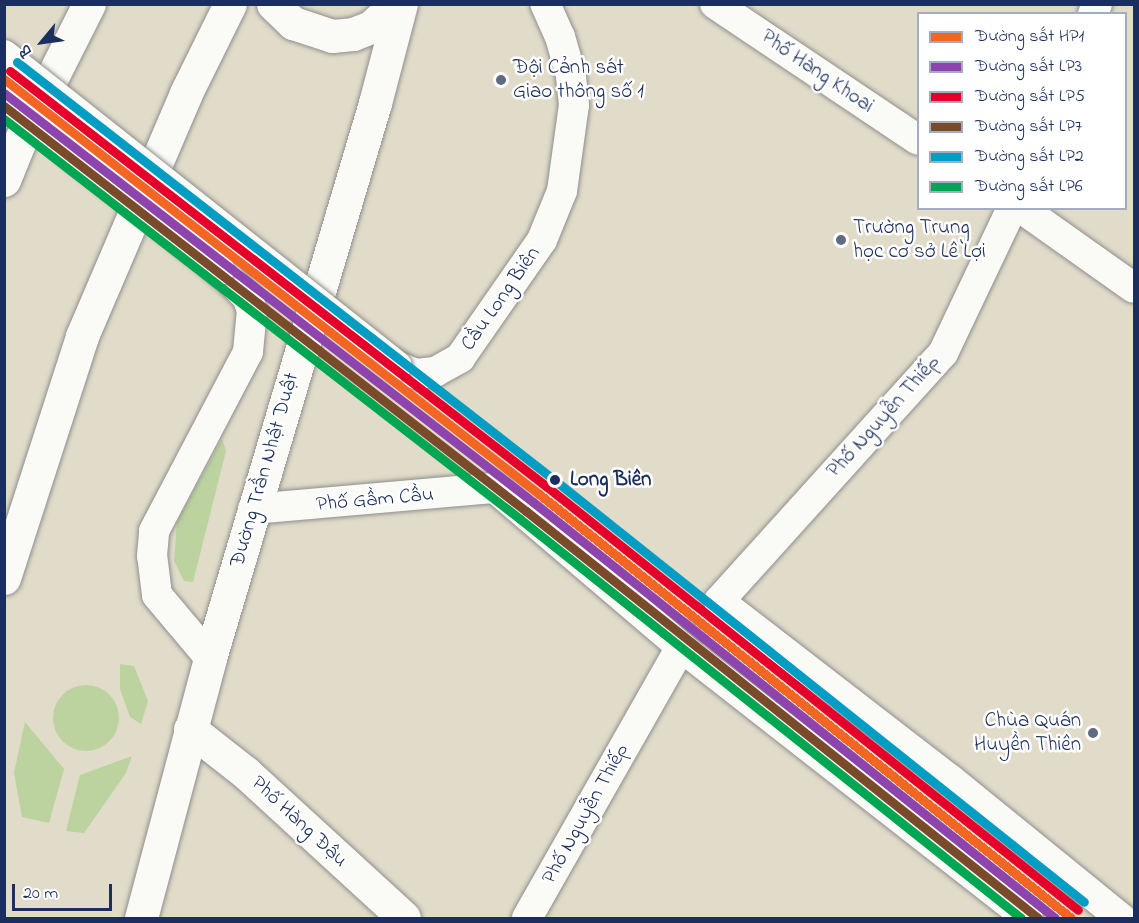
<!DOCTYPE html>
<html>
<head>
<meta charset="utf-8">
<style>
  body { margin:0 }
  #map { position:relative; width:1139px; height:923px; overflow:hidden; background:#e1dbc9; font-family:"Indie Flower",sans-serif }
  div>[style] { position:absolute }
  .green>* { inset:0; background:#bcd39f }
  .round { border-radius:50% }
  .minor-tunnel>* { height:30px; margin-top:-15px; transform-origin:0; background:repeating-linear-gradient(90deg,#b9b9b4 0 30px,transparent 0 45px) }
  .roads { filter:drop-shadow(0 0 2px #8e8f8d) drop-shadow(0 0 2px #8e8f8d) }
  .minor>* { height:30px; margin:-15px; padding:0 15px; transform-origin:15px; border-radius:15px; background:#fafaf7 }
  .tertiary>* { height:33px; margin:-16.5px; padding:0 16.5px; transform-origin:16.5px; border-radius:16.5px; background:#fafaf7 }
  .secondary>* { height:33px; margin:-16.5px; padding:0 16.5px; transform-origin:16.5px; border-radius:16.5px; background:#fafaf7 }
  .primary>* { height:33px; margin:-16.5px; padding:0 16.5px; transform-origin:16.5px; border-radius:16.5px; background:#fafaf7 }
  .bridges { filter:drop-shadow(0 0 2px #8e8f8d) drop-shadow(0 0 2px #8e8f8d) }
  .minor-bridge>* { height:30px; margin:-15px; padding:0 15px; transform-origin:15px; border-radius:15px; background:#fafaf7 }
  .rail-1>* { height:9px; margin:-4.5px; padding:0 4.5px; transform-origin:4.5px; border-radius:4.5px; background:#f26522 }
  .rail-2>* { height:9px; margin:-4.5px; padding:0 4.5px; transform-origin:4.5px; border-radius:4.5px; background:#8e44ad }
  .rail-3>* { height:9px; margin:-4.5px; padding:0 4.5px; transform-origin:4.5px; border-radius:4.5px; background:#e4002b }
  .rail-4>* { height:9px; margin:-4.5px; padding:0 4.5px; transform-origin:4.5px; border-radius:4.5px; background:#7a4b2a }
  .rail-5>* { height:9px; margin:-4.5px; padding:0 4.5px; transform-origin:4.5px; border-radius:4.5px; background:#039dc3 }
  .rail-6>* { height:9px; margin:-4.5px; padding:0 4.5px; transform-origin:4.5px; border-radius:4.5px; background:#00a651 }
  .dots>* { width:16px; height:16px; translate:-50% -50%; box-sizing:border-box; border:3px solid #fff; border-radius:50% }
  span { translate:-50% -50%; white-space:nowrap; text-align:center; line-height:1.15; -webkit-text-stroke:5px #fff; paint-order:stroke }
  .poi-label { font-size:21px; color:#1b2f5e }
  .left { translate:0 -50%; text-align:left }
  .right { translate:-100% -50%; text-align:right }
  .street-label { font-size:21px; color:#1b2f5e }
  .stop-label { font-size:21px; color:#1b2f5e; font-weight:700 }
  .frame { position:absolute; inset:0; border:6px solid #1b2f5e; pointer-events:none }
  .legend { position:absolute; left:917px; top:12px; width:210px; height:198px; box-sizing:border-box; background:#fff; border:2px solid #a4acbf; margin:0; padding:8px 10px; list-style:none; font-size:18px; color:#1b2f5e }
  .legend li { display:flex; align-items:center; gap:12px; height:30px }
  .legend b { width:30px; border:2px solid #a4acbf }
  .north { position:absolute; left:12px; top:12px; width:60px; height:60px; -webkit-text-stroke:4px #fff; paint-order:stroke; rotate:241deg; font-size:16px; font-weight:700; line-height:24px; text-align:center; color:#1b2f5e }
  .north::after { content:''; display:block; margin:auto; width:21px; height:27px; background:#1b2f5e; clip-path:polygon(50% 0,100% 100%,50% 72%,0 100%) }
  .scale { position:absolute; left:12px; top:884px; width:100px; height:27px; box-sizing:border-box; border:3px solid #1b2f5e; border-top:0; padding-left:8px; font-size:18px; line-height:21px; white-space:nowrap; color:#1b2f5e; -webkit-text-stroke:4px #fff; paint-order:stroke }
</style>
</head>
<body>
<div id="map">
  <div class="green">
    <i style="clip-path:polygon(222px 439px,226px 451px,193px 582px,184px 581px,174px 561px,177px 522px)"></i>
    <i style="clip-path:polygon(120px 664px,134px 666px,148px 701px,141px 724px,130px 717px,120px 689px)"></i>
    <i class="round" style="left:53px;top:685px;width:66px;height:66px"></i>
    <i style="clip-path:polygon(25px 722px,64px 769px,49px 823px,22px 817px,14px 773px)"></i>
    <i style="clip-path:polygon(132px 756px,126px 773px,84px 833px,66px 831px,80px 775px)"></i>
  </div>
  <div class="minor-tunnel">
    <i style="left:681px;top:647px;width:60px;rotate:-50.4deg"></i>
  </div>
  <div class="roads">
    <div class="minor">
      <i style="left:715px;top:4px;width:244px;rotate:33.8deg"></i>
      <i style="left:1093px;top:14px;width:11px;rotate:-68deg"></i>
      <i style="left:1012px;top:208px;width:161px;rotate:115.4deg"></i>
      <i style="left:943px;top:353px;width:334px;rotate:132.1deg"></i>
      <i style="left:719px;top:601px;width:293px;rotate:37.7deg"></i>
      <i style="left:951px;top:780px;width:219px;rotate:39.1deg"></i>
      <i style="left:1021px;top:208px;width:138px;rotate:35.3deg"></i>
      <i style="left:397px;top:366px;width:21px;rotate:23deg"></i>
      <i style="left:416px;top:374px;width:19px;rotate:-6deg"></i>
      <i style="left:435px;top:372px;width:29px;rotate:-29deg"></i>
      <i style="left:460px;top:358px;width:144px;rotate:-55.2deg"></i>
      <i style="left:542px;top:240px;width:53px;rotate:-67.8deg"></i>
      <i style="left:562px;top:191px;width:87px;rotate:-82.1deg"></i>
      <i style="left:574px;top:105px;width:30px;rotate:-96deg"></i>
      <i style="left:571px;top:75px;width:40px;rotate:-106deg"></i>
      <i style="left:560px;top:37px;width:36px;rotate:-114deg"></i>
      <i style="left:253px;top:509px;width:243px;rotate:-5deg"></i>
      <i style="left:495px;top:488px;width:245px;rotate:40.5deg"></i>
      <i style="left:681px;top:647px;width:440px;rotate:38deg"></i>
      <i style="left:210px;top:658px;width:82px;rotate:-130.1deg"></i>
      <i style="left:157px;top:595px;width:39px;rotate:-97deg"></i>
      <i style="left:152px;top:556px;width:25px;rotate:-85deg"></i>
      <i style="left:154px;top:531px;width:202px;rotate:-62.3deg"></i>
      <i style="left:248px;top:352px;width:42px;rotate:-84.6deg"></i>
      <i style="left:252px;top:310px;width:14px;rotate:-111deg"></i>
      <i style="left:247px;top:297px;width:38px;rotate:-135deg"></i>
      <i style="left:527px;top:918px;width:312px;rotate:-60.4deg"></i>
    </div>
    <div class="tertiary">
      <i style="left:4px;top:180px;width:38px;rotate:-68deg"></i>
      <i style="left:18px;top:145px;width:158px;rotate:-63.3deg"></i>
    </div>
    <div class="secondary">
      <i style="left:190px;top:729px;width:71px;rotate:38.2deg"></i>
      <i style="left:246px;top:773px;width:214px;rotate:42.5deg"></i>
    </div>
    <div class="primary">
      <i style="left:273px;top:4px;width:28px;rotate:44deg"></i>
      <i style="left:293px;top:23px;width:41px;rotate:18.4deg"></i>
      <i style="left:332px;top:36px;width:21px;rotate:-5deg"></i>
      <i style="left:353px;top:34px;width:19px;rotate:-21deg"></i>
      <i style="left:371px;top:27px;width:34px;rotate:-43deg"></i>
      <i style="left:4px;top:578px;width:254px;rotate:-72.1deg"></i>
      <i style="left:82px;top:336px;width:264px;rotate:-66.8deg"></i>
      <i style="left:186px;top:93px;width:99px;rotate:-63.7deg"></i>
      <i style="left:141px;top:918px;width:269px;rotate:-75.1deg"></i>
      <i style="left:210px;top:658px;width:579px;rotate:-73.44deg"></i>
      <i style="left:375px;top:103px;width:102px;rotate:-75.3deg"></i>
    </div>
  </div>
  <div class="bridges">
    <div class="minor-bridge">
      <i style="left:4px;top:55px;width:501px;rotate:38.36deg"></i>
      <i style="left:4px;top:99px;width:275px;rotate:38.4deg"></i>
    </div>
  </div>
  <div class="rail-1">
    <i style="left:4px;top:79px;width:677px;rotate:37.8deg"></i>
    <i style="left:539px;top:494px;width:680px;rotate:38.55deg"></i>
  </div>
  <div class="rail-2">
    <i style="left:4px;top:93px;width:669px;rotate:37.71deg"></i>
    <i style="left:533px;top:502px;width:667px;rotate:38.55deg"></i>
  </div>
  <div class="rail-3">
    <i style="left:10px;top:71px;width:678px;rotate:37.75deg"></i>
    <i style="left:546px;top:486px;width:680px;rotate:38.55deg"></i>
  </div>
  <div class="rail-4">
    <i style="left:4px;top:106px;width:661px;rotate:37.81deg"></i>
    <i style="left:526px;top:511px;width:654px;rotate:38.48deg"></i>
  </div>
  <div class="rail-5">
    <i style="left:17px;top:62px;width:678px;rotate:37.87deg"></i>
    <i style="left:552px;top:478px;width:680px;rotate:38.55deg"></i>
  </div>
  <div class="rail-6">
    <i style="left:4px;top:119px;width:653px;rotate:37.78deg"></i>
    <i style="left:520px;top:519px;width:640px;rotate:38.53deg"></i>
  </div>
  <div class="dots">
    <i style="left:501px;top:80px;background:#606b83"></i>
    <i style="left:841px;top:240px;background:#606b83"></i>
    <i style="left:555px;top:480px;background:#1b2f5e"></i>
    <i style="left:1093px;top:733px;background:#606b83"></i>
  </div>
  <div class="poi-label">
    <span class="left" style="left:513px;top:80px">Đội Cảnh sát<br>Giao thông số 1</span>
    <span class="left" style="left:853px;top:240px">Trường Trung<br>học cơ sở Lê Lợi</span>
    <span class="right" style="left:1081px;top:733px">Chùa Quán<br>Huyền Thiên</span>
  </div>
  <div class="street-label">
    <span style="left:817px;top:72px;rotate:34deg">Phố Hàng Khoai</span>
    <span style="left:501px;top:299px;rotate:-55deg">Cầu Long Biên</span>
    <span style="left:884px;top:417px;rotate:-48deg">Phố Nguyễn Thiếp</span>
    <span style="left:265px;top:470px;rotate:-74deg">Đường Trần Nhật Duật</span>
    <span style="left:375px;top:500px;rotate:-5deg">Phố Gầm Cầu</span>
    <span style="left:586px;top:814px;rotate:-61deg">Phố Nguyễn Thiếp</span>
    <span style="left:299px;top:822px;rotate:43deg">Phố Hàng Đậu</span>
  </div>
  <div class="stop-label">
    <span class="left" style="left:570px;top:480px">Long Biên</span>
  </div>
  <div class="frame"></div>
  <ul class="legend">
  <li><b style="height:8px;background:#f26522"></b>Đường sắt HP1</li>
  <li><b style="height:8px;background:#8e44ad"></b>Đường sắt LP3</li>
  <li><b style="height:8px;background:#e4002b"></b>Đường sắt LP5</li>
  <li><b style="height:8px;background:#7a4b2a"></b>Đường sắt LP7</li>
  <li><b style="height:8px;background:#039dc3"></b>Đường sắt LP2</li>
  <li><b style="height:8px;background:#00a651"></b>Đường sắt LP6</li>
  </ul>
  <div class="north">B</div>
  <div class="scale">20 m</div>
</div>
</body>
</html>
